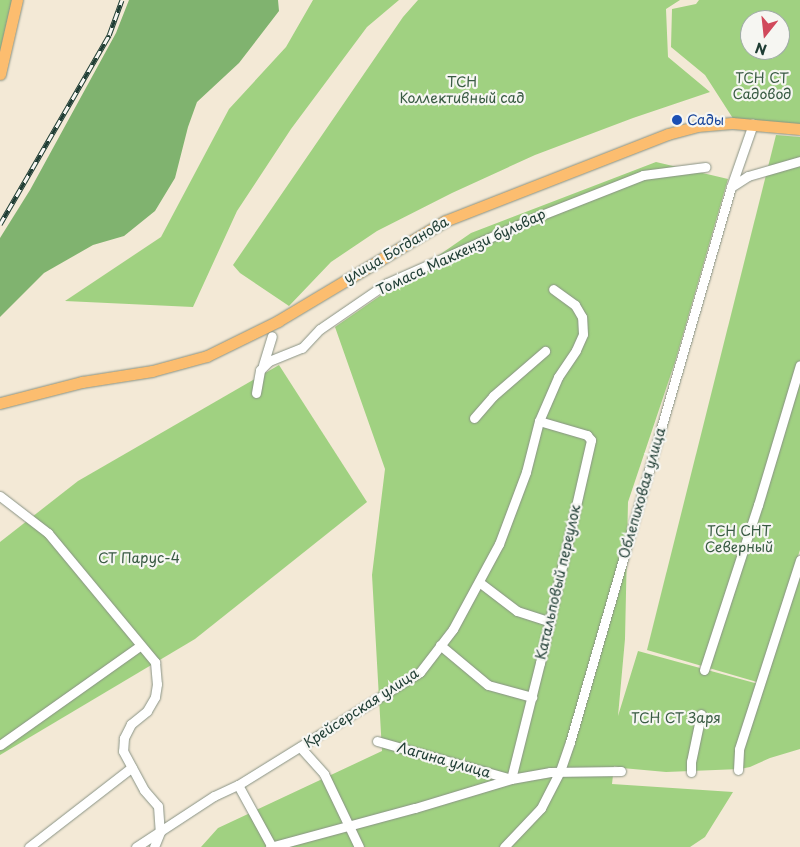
<!DOCTYPE html>
<html>
<head>
<meta charset="utf-8">
<style>
  body { margin:0 }
  #map { position:relative; width:800px; height:847px; overflow:hidden; background:#f3e9d6; font-family:"Playpen Sans",sans-serif }
  div>[style] { position:absolute }
  .green>* { inset:0; background:#a0d181 }
  .forest>* { inset:0; background:#80b36f }
  .roads { filter:drop-shadow(0 0 1px #899385) drop-shadow(0 0 1px #899385) }
  .minor>* { height:9px; margin:-4.5px; padding:0 4.5px; transform-origin:4.5px; border-radius:4.5px; background:#fff }
  .major>* { height:11px; margin:-5.5px; padding:0 5.5px; transform-origin:5.5px; border-radius:5.5px; background:#fcbd6f }
  .rail>* { height:4.5px; margin-top:-2.25px; transform-origin:0; background:repeating-linear-gradient(90deg,#f6f6f2 0 8px,#1f3d34 0 16px); box-sizing:border-box; border-block:1px solid #1f3d34 }
  .dots>* { width:14px; height:14px; translate:-50% -50%; box-sizing:border-box; border:2px solid #f6f6f2; border-radius:50% }
  span { translate:-50% -50%; white-space:nowrap; text-align:center; line-height:1.15; -webkit-text-stroke:4.5px #f6f6f2; paint-order:stroke }
  .park-label { font-size:14px; color:#395b43 }
  .transit-label { font-size:14px; color:#164399 }
  .left { translate:0 -50%; text-align:left }
  .street-label { font-size:14px; color:#1f3d34 }
  .north { position:absolute; left:740px; top:10px; width:50px; height:50px; box-sizing:border-box; background:#f6f6f2; border:1px solid #a0aca6; border-radius:50%; rotate:196deg; font-size:14px; font-weight:700; line-height:20px; text-align:center; color:#1f3d34 }
  .north::after { content:''; display:block; margin:auto; width:18px; height:22px; background:#d1495b; clip-path:polygon(50% 0,100% 100%,50% 72%,0 100%) }
</style>
</head>
<body>
<div id="map">
  <div class="green">
    <i style="clip-path:polygon(0 0,12px 0,0 52px)"></i>
    <i style="clip-path:polygon(313px 0,399px 0,367px 27px,291px 129px,237px 211px,193px 307px,65px 301px,161px 237px,229px 109px,286px 47px)"></i>
    <i style="clip-path:polygon(418px 0,680px 0,666px 9px,668px 57px,710px 92px,633px 118px,535px 155px,452px 193px,377px 231px,331px 262px,289px 306px,240px 273px,233px 265px,403px 17px)"></i>
    <i style="clip-path:polygon(evenodd,699px 0,800px 0,800px 127px,734px 120px,705px 75px,671px 47px,672px 9px,696px 4px,699px 0,750px 20px,780px 20px,780px 50px,750px 50px,750px 20px)"></i>
    <i style="clip-path:polygon(776px 135px,800px 137px,800px 550px,757px 682px,647px 650px)"></i>
    <i style="clip-path:polygon(656px 162px,728px 179px,675px 362px,628px 502px,625px 639px,618px 716px,638px 651px,762px 685px,800px 570px,800px 749px,770px 758px,750px 767px,740px 769px,666px 772px,622px 768px,614px 766px,612px 784px,733px 792px,705px 837px,690px 847px,201px 847px,218px 828px,382px 751px,372px 575px,385px 469px,335px 327px,471px 233px)"></i>
    <i style="clip-path:polygon(279px 365px,367px 502px,195px 639px,0 755px,0 542px,78px 481px)"></i>
  </div>
  <div class="forest">
    <i style="clip-path:polygon(129px 0,278px 0,279px 11px,239px 63px,197px 102px,188px 127px,175px 178px,155px 211px,124px 236px,93px 245px,44px 273px,0 317px,0 238px,30px 190px,116px 33px)"></i>
  </div>
  <div class="roads">
    <div class="minor">
      <i style="left:731px;top:187px;width:20px;rotate:-33deg"></i>
      <i style="left:748px;top:176px;width:54px;rotate:-16.1deg"></i>
      <i style="left:263px;top:365px;width:30px;rotate:-73deg"></i>
      <i style="left:256px;top:393px;width:23px;rotate:-80deg"></i>
      <i style="left:260px;top:370px;width:13px;rotate:-45deg"></i>
      <i style="left:269px;top:361px;width:35px;rotate:-22deg"></i>
      <i style="left:302px;top:348px;width:26px;rotate:-47deg"></i>
      <i style="left:320px;top:329px;width:81px;rotate:-34.5deg"></i>
      <i style="left:387px;top:283px;width:166px;rotate:-23.8deg"></i>
      <i style="left:539px;top:216px;width:112px;rotate:-21.5deg"></i>
      <i style="left:643px;top:175px;width:63px;rotate:-7.4deg"></i>
      <i style="left:474px;top:418px;width:29px;rotate:-49deg"></i>
      <i style="left:493px;top:396px;width:69px;rotate:-40.9deg"></i>
      <i style="left:0;top:496px;width:61px;rotate:37.6deg"></i>
      <i style="left:48px;top:533px;width:168px;rotate:50.3deg"></i>
      <i style="left:155px;top:662px;width:22px;rotate:85deg"></i>
      <i style="left:157px;top:684px;width:13px;rotate:99deg"></i>
      <i style="left:155px;top:697px;width:16px;rotate:120deg"></i>
      <i style="left:147px;top:711px;width:21px;rotate:141deg"></i>
      <i style="left:131px;top:724px;width:16px;rotate:117deg"></i>
      <i style="left:124px;top:738px;width:13px;rotate:94deg"></i>
      <i style="left:123px;top:751px;width:44px;rotate:61.7deg"></i>
      <i style="left:144px;top:790px;width:21px;rotate:49deg"></i>
      <i style="left:158px;top:806px;width:26px;rotate:86deg"></i>
      <i style="left:160px;top:832px;width:16px;rotate:112deg"></i>
      <i style="left:479px;top:582px;width:48px;rotate:37.3deg"></i>
      <i style="left:517px;top:611px;width:35px;rotate:18deg"></i>
      <i style="left:440px;top:645px;width:62px;rotate:39.8deg"></i>
      <i style="left:488px;top:685px;width:46px;rotate:15.3deg"></i>
      <i style="left:704px;top:670px;width:174px;rotate:-71.9deg"></i>
      <i style="left:758px;top:505px;width:146px;rotate:-73.3deg"></i>
      <i style="left:377px;top:741px;width:139px;rotate:15.8deg"></i>
      <i style="left:511px;top:779px;width:120px;rotate:-76deg"></i>
      <i style="left:540px;top:663px;width:229px;rotate:-77.1deg"></i>
      <i style="left:591px;top:440px;width:6px;rotate:-129deg"></i>
      <i style="left:587px;top:435px;width:50px;rotate:-163.7deg"></i>
      <i style="left:0;top:745px;width:171px;rotate:-35.3deg"></i>
      <i style="left:300px;top:747px;width:36px;rotate:48deg"></i>
      <i style="left:324px;top:774px;width:81px;rotate:64.4deg"></i>
      <i style="left:738px;top:770px;width:21px;rotate:-87deg"></i>
      <i style="left:739px;top:749px;width:199px;rotate:-72.1deg"></i>
      <i style="left:691px;top:772px;width:10px;rotate:-90deg"></i>
      <i style="left:691px;top:762px;width:49px;rotate:-78.2deg"></i>
      <i style="left:238px;top:785px;width:71px;rotate:61.3deg"></i>
      <i style="left:29px;top:847px;width:130px;rotate:-37.8deg"></i>
      <i style="left:136px;top:847px;width:93px;rotate:-33.2deg"></i>
      <i style="left:214px;top:796px;width:26px;rotate:-25deg"></i>
      <i style="left:238px;top:785px;width:214px;rotate:-31.8deg"></i>
      <i style="left:420px;top:672px;width:54px;rotate:-52.5deg"></i>
      <i style="left:453px;top:629px;width:97px;rotate:-61.6deg"></i>
      <i style="left:499px;top:544px;width:77px;rotate:-69.4deg"></i>
      <i style="left:526px;top:472px;width:53px;rotate:-75.7deg"></i>
      <i style="left:539px;top:421px;width:48px;rotate:-66.6deg"></i>
      <i style="left:558px;top:377px;width:32px;rotate:-56deg"></i>
      <i style="left:576px;top:350px;width:17px;rotate:-66deg"></i>
      <i style="left:583px;top:334px;width:17px;rotate:-93deg"></i>
      <i style="left:582px;top:317px;width:14px;rotate:-120deg"></i>
      <i style="left:575px;top:305px;width:27px;rotate:-144deg"></i>
      <i style="left:270px;top:847px;width:150px;rotate:-15.1deg"></i>
      <i style="left:415px;top:808px;width:100px;rotate:-16.8deg"></i>
      <i style="left:511px;top:779px;width:40px;rotate:-10deg"></i>
      <i style="left:550px;top:772px;width:71px;rotate:-0.8deg"></i>
      <i style="left:504px;top:847px;width:54px;rotate:-46.5deg"></i>
      <i style="left:541px;top:808px;width:42px;rotate:-62.8deg"></i>
      <i style="left:560px;top:771px;width:31px;rotate:-71deg"></i>
      <i style="left:570px;top:742px;width:578px;rotate:-73.82deg"></i>
      <i style="left:731px;top:187px;width:67px;rotate:-70.8deg"></i>
    </div>
    <div class="major">
      <i style="left:0;top:74px;width:76px;rotate:-77.1deg"></i>
      <i style="left:0;top:403px;width:85px;rotate:-14.4deg"></i>
      <i style="left:82px;top:382px;width:71px;rotate:-8.9deg"></i>
      <i style="left:152px;top:371px;width:57px;rotate:-15.3deg"></i>
      <i style="left:207px;top:356px;width:79px;rotate:-26.2deg"></i>
      <i style="left:278px;top:321px;width:195px;rotate:-30.9deg"></i>
      <i style="left:445px;top:221px;width:239px;rotate:-21.3deg"></i>
      <i style="left:668px;top:134px;width:30px;rotate:-15deg"></i>
      <i style="left:697px;top:126px;width:35px;rotate:-5deg"></i>
      <i style="left:732px;top:123px;width:68px;rotate:5deg"></i>
    </div>
  </div>
  <div class="rail">
    <i style="left:0;top:224px;width:218px;rotate:-60deg"></i>
    <i style="left:109px;top:35px;width:37px;rotate:-70deg"></i>
  </div>
  <div class="dots">
    <i style="left:677px;top:120px;background:#1a4fb4"></i>
  </div>
  <div class="park-label">
    <span style="left:762px;top:86px">ТСН СТ<br>Садовод</span>
    <span style="left:462px;top:90px">ТСН<br>Коллективный сад</span>
    <span style="left:739px;top:539px">ТСН СНТ<br>Северный</span>
    <span style="left:139px;top:558px">СТ Парус-4</span>
    <span style="left:676px;top:718px">ТСН СТ Заря</span>
  </div>
  <div class="transit-label">
    <span class="left" style="left:687px;top:120px">Сады</span>
  </div>
  <div class="street-label">
    <span style="left:396px;top:250px;rotate:-30deg">улица Богданова</span>
    <span style="left:461px;top:252px;rotate:-25deg">Томаса Маккензи бульвар</span>
    <span style="left:642px;top:493px;rotate:-74deg">Облепиховая улица</span>
    <span style="left:558px;top:582px;rotate:-77deg">Катальповый переулок</span>
    <span style="left:361px;top:708px;rotate:-33deg">Крейсерская улица</span>
    <span style="left:444px;top:760px;rotate:16deg">Лагина улица</span>
  </div>
  <div class="north">N</div>
</div>
</body>
</html>
